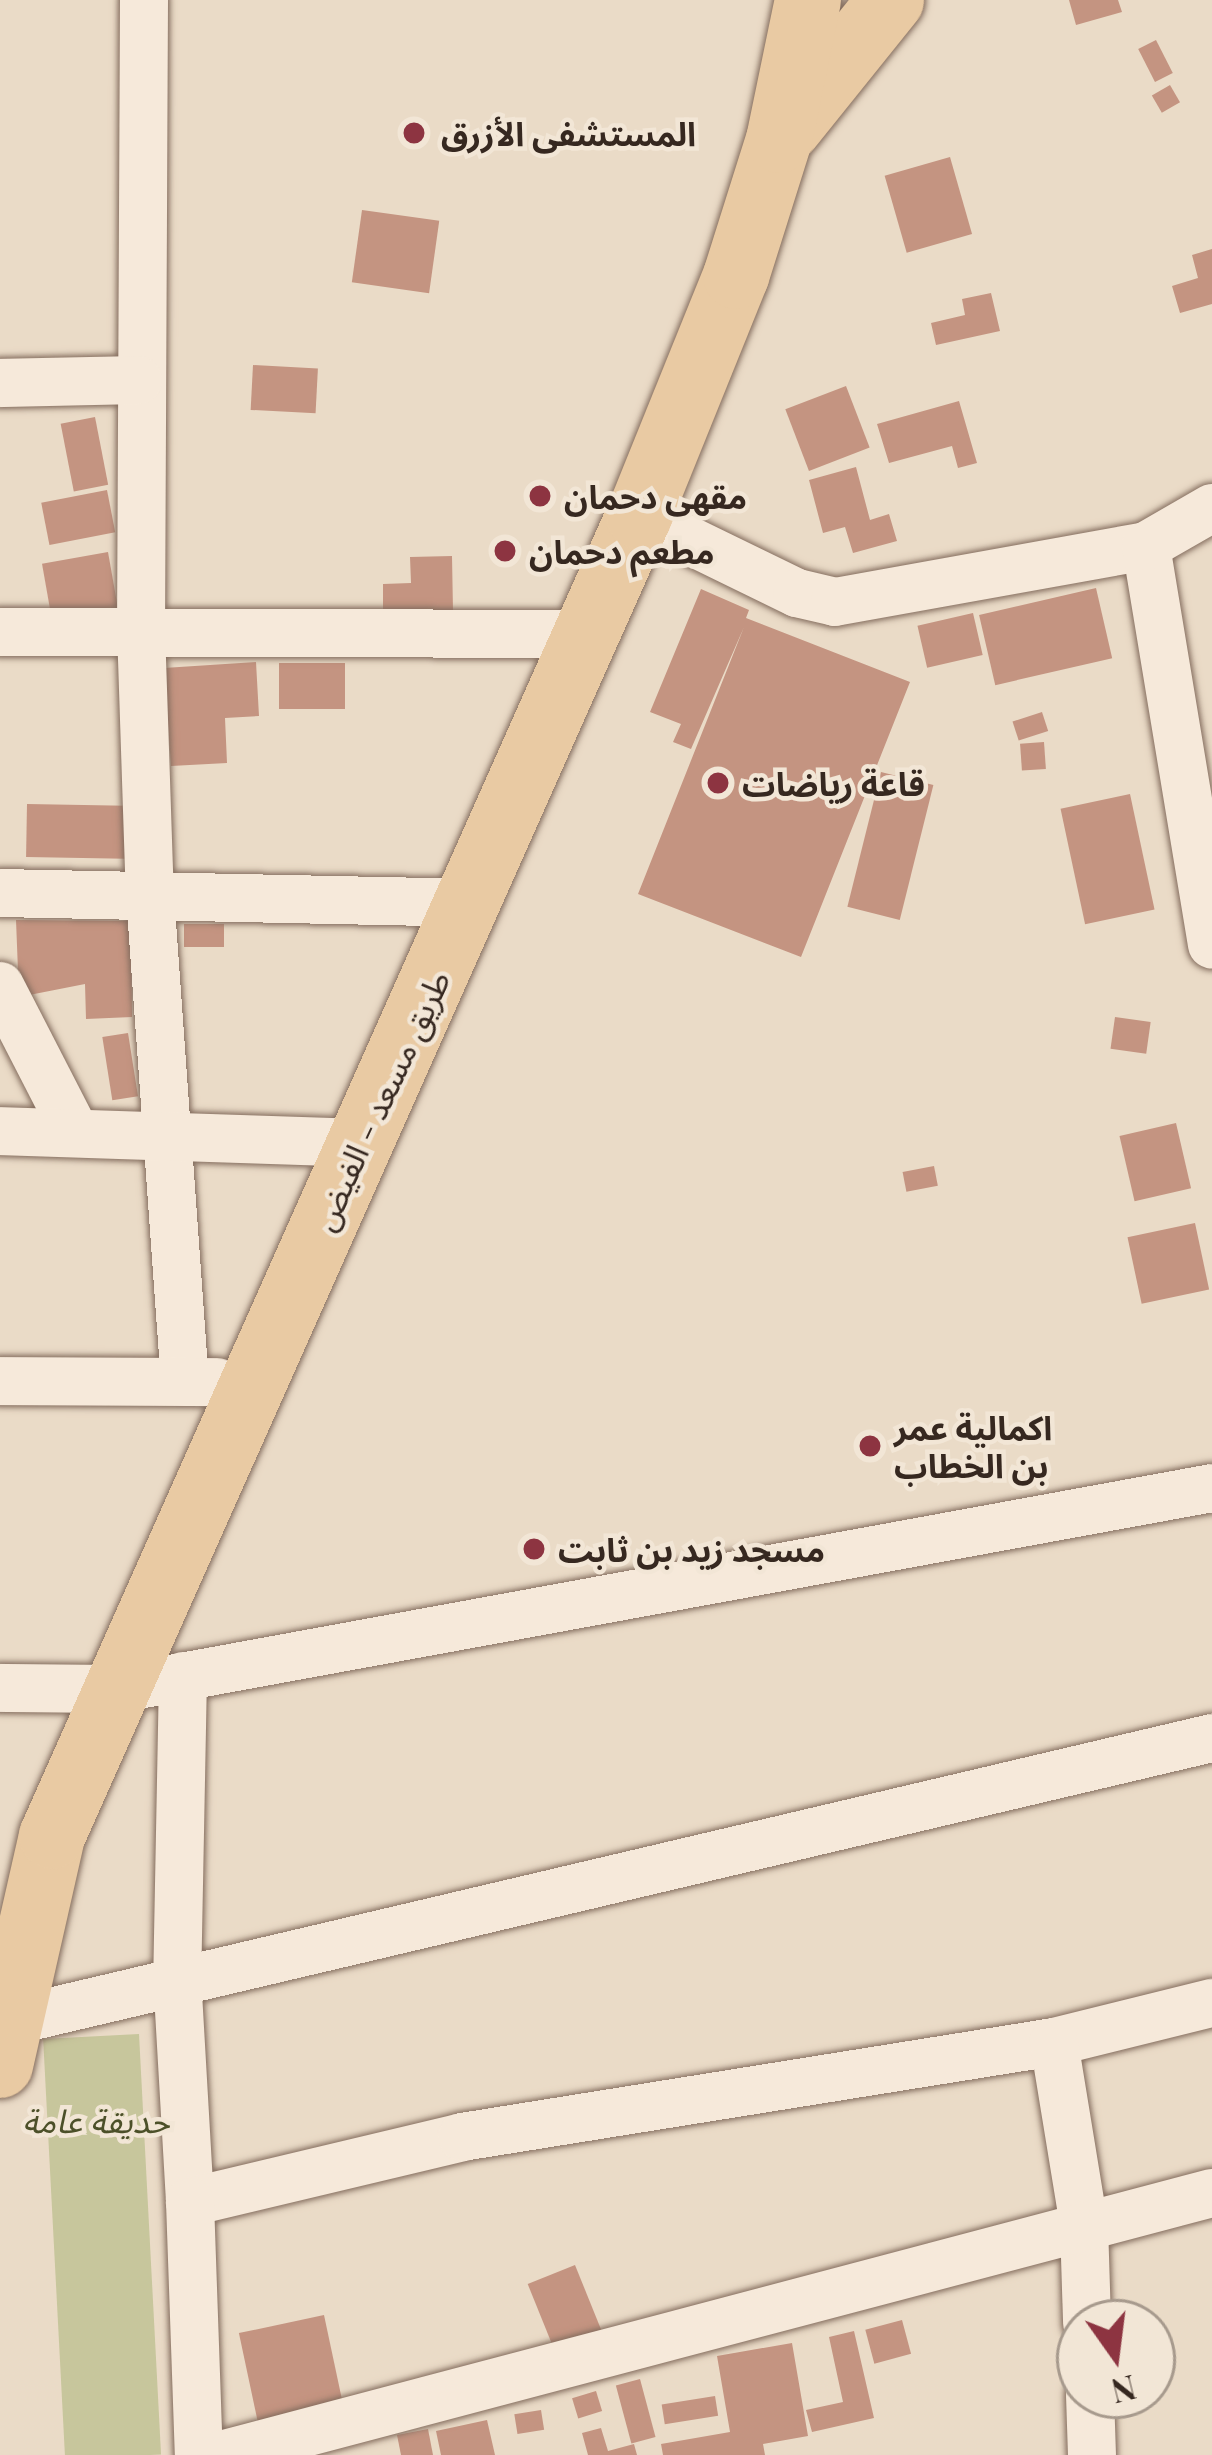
<!DOCTYPE html>
<html>
<head>
<meta charset="utf-8">
<style>
  body { margin:0 }
  #map { position:relative; width:1212px; height:2455px; overflow:hidden; background:#eadbc7; font-family:"Playfair Display","Noto Sans Arabic",serif }
  div>[style] { position:absolute }
  .green>* { inset:0; background:#c7c69c; transform-origin:0 0 }
  .building>* { inset:0; background:#c49481; transform-origin:0 0 }
  .roads { filter:drop-shadow(0 0 3px #846d5e) drop-shadow(0 0 3px #846d5e) }
  .street>* { height:48px; margin:-24px; padding:0 24px; transform-origin:24px; border-radius:24px; background:#f6e9da }
  .primary>* { height:66px; margin:-33px; padding:0 33px; transform-origin:33px; border-radius:33px; background:#e9caa3 }
  .dots>* { width:33px; height:33px; translate:-50% -50%; box-sizing:border-box; border:6px solid #f2e6d6; border-radius:50% }
  span { translate:-50% -50%; white-space:nowrap; text-align:center; line-height:1.15; -webkit-text-stroke:9px #f2e6d6; paint-order:stroke }
  .poi-label { font-size:33px; color:#362820; font-weight:700 }
  .left { translate:0 -50%; text-align:left }
  .street-label { font-size:33px; color:#362820 }
  .park-label { font-size:33px; color:#4c5029; font-style:italic }
  .north { position:absolute; left:1056px; top:2299px; width:120px; height:120px; box-sizing:border-box; background:#f2e6d6; border:3px solid #a79a8d; border-radius:50%; rotate:166deg; font-size:33px; font-weight:700; line-height:48px; text-align:center; color:#362820 }
  .north::after { content:''; display:block; margin:auto; width:42px; height:54px; background:#8d3441; clip-path:polygon(50% 0,100% 100%,50% 72%,0 100%) }
</style>
</head>
<body>
<div id="map">
  <div class="green">
    <i style="left:139px;top:2034px;width:421px;height:96px;rotate:87deg"></i>
  </div>
  <div class="building">
    <i style="clip-path:polygon(1069px 0,1118px 0,1122px 12px,1076px 25px)"></i>
    <i style="left:1156px;top:40px;width:37px;height:20px;rotate:63deg"></i>
    <i style="left:1170px;top:85px;width:20px;height:21px;rotate:60deg"></i>
    <i style="left:950px;top:157px;width:80px;height:68px;rotate:74deg"></i>
    <i style="left:362px;top:210px;width:78px;height:73px;rotate:8deg"></i>
    <i style="clip-path:polygon(1212px 249px,1212px 304px,1180px 313px,1172px 286px,1198px 278px,1192px 255px)"></i>
    <i style="clip-path:polygon(991px 293px,1000px 331px,936px 345px,931px 323px,965px 315px,962px 299px)"></i>
    <i style="left:253px;top:365px;width:65px;height:45px;rotate:3deg"></i>
    <i style="left:846px;top:386px;width:66px;height:65px;rotate:69deg"></i>
    <i style="clip-path:polygon(959px 401px,977px 463px,958px 468px,952px 446px,889px 463px,877px 424px)"></i>
    <i style="left:95px;top:417px;width:69px;height:35px;rotate:79deg"></i>
    <i style="clip-path:polygon(856px 467px,870px 520px,889px 514px,897px 541px,853px 553px,845px 527px,823px 533px,809px 480px)"></i>
    <i style="left:107px;top:490px;width:43px;height:67px;rotate:79deg"></i>
    <i style="left:108px;top:552px;width:61px;height:67px;rotate:80deg"></i>
    <i style="clip-path:polygon(452px 556px,453px 611px,383px 612px,383px 584px,411px 583px,410px 557px)"></i>
    <i style="left:1096px;top:588px;width:72px;height:120px;rotate:77deg"></i>
    <i style="clip-path:polygon(701px 589px,749px 610px,746px 618px,910px 682px,801px 957px,638px 894px,744px 627px,691px 749px,673px 742px,681px 724px,650px 712px)"></i>
    <i style="left:973px;top:613px;width:43px;height:57px;rotate:77deg"></i>
    <i style="clip-path:polygon(256px 662px,259px 716px,225px 718px,227px 763px,171px 766px,164px 668px)"></i>
    <i style="left:279px;top:663px;width:66px;height:46px"></i>
    <i style="left:1042px;top:712px;width:20px;height:31px;rotate:72deg"></i>
    <i style="left:1044px;top:742px;width:27px;height:24px;rotate:86deg"></i>
    <i style="left:881px;top:772px;width:54px;height:139px;rotate:14deg"></i>
    <i style="left:1130px;top:794px;width:118px;height:71px;rotate:78deg"></i>
    <i style="left:27px;top:804px;width:99px;height:53px;rotate:1deg"></i>
    <i style="clip-path:polygon(16px 920px,131px 921px,132px 1017px,86px 1019px,85px 984px,19px 997px)"></i>
    <i style="left:184px;top:924px;width:40px;height:23px"></i>
    <i style="left:1115px;top:1017px;width:36px;height:32px;rotate:8deg"></i>
    <i style="left:128px;top:1033px;width:64px;height:26px;rotate:81deg"></i>
    <i style="left:1176px;top:1123px;width:67px;height:58px;rotate:77deg"></i>
    <i style="left:934px;top:1166px;width:20px;height:32px;rotate:79deg"></i>
    <i style="left:1195px;top:1223px;width:68px;height:69px;rotate:78deg"></i>
    <i style="left:575px;top:2265px;width:72px;height:51px;rotate:68deg"></i>
    <i style="left:324px;top:2315px;width:92px;height:87px;rotate:78deg"></i>
    <i style="left:902px;top:2320px;width:35px;height:38px;rotate:75deg"></i>
    <i style="clip-path:polygon(854px 2331px,874px 2418px,812px 2432px,806px 2410px,843px 2402px,829px 2337px)"></i>
    <i style="clip-path:polygon(792px 2343px,808px 2436px,763px 2444px,765px 2455px,663px 2455px,661px 2444px,730px 2432px,717px 2356px)"></i>
    <i style="left:640px;top:2379px;width:60px;height:25px;rotate:75deg"></i>
    <i style="left:596px;top:2391px;width:21px;height:25px;rotate:73deg"></i>
    <i style="left:715px;top:2396px;width:20px;height:54px;rotate:81deg"></i>
    <i style="left:541px;top:2410px;width:20px;height:27px;rotate:81deg"></i>
    <i style="clip-path:polygon(487px 2420px,495px 2455px,441px 2455px,436px 2431px)"></i>
    <i style="clip-path:polygon(601px 2428px,608px 2451px,634px 2444px,637px 2455px,588px 2455px,582px 2433px)"></i>
    <i style="clip-path:polygon(428px 2429px,433px 2455px,401px 2455px,397px 2435px)"></i>
  </div>
  <div class="roads">
    <div class="street">
      <i style="left:144px;top:0;width:629px;rotate:90.27deg"></i>
      <i style="left:141px;top:629px;width:266px;rotate:88.1deg"></i>
      <i style="left:150px;top:895px;width:488px;rotate:85.9deg"></i>
      <i style="left:0;top:383px;width:138px;rotate:-1.2deg"></i>
      <i style="left:639px;top:516px;width:176px;rotate:26deg"></i>
      <i style="left:797px;top:593px;width:39px;rotate:13deg"></i>
      <i style="left:835px;top:602px;width:316px;rotate:-10.2deg"></i>
      <i style="left:1146px;top:546px;width:404px;rotate:80.6deg"></i>
      <i style="left:1146px;top:546px;width:76px;rotate:-29.9deg"></i>
      <i style="left:0;top:632px;width:585px;rotate:0.2deg"></i>
      <i style="left:0;top:893px;width:470px;rotate:1.2deg"></i>
      <i style="left:0;top:986px;width:164px;rotate:62.8deg"></i>
      <i style="left:0;top:1131px;width:361px;rotate:1.9deg"></i>
      <i style="left:0;top:1381px;width:217px;rotate:0.3deg"></i>
      <i style="left:183px;top:1676px;width:300px;rotate:91.1deg"></i>
      <i style="left:177px;top:1976px;width:226px;rotate:86.7deg"></i>
      <i style="left:190px;top:2202px;width:280px;rotate:-13.4deg"></i>
      <i style="left:462px;top:2137px;width:600px;rotate:-9.12deg"></i>
      <i style="left:1054px;top:2042px;width:163px;rotate:-13.9deg"></i>
      <i style="left:0;top:1688px;width:116px;rotate:0.5deg"></i>
      <i style="left:116px;top:1689px;width:1114px;rotate:-10.39deg"></i>
      <i style="left:12px;top:2021px;width:1233px;rotate:-13.27deg"></i>
      <i style="left:1054px;top:2042px;width:185px;rotate:80.7deg"></i>
      <i style="left:1084px;top:2225px;width:98px;rotate:88.2deg"></i>
      <i style="left:190px;top:2202px;width:253px;rotate:88deg"></i>
      <i style="left:1090px;top:2395px;width:60px;rotate:88.1deg"></i>
      <i style="left:221px;top:2455px;width:1025px;rotate:-14.81deg"></i>
    </div>
    <div class="primary">
      <i style="left:789px;top:127px;width:163px;rotate:-51.2deg"></i>
      <i style="left:0;top:2065px;width:235px;rotate:-77.2deg"></i>
      <i style="left:52px;top:1836px;width:1445px;rotate:-66.03deg"></i>
      <i style="left:639px;top:516px;width:259px;rotate:-68deg"></i>
      <i style="left:736px;top:276px;width:143px;rotate:-72.5deg"></i>
      <i style="left:779px;top:140px;width:143px;rotate:-78.3deg"></i>
    </div>
  </div>
  <div class="dots">
    <i style="left:414px;top:133px;background:#8d3441"></i>
    <i style="left:540px;top:496px;background:#8d3441"></i>
    <i style="left:505px;top:551px;background:#8d3441"></i>
    <i style="left:718px;top:783px;background:#8d3441"></i>
    <i style="left:870px;top:1446px;background:#8d3441"></i>
    <i style="left:534px;top:1549px;background:#8d3441"></i>
  </div>
  <div class="poi-label">
    <span class="left" style="left:441px;top:133px">المستشفى الأزرق</span>
    <span class="left" style="left:564px;top:496px">مقهى دحمان</span>
    <span class="left" style="left:529px;top:551px">مطعم دحمان</span>
    <span class="left" style="left:742px;top:783px">قاعة رياضات</span>
    <span class="left" style="left:894px;top:1446px">اكمالية عمر<br>بن الخطاب</span>
    <span class="left" style="left:558px;top:1549px">مسجد زيد بن ثابت</span>
  </div>
  <div class="street-label">
    <span style="left:380px;top:1100px;rotate:-65deg">طريق مسعد - الفيض</span>
  </div>
  <div class="park-label">
    <span style="left:96px;top:2120px">حديقة عامة</span>
  </div>
  <div class="north">N</div>
</div>
</body>
</html>
